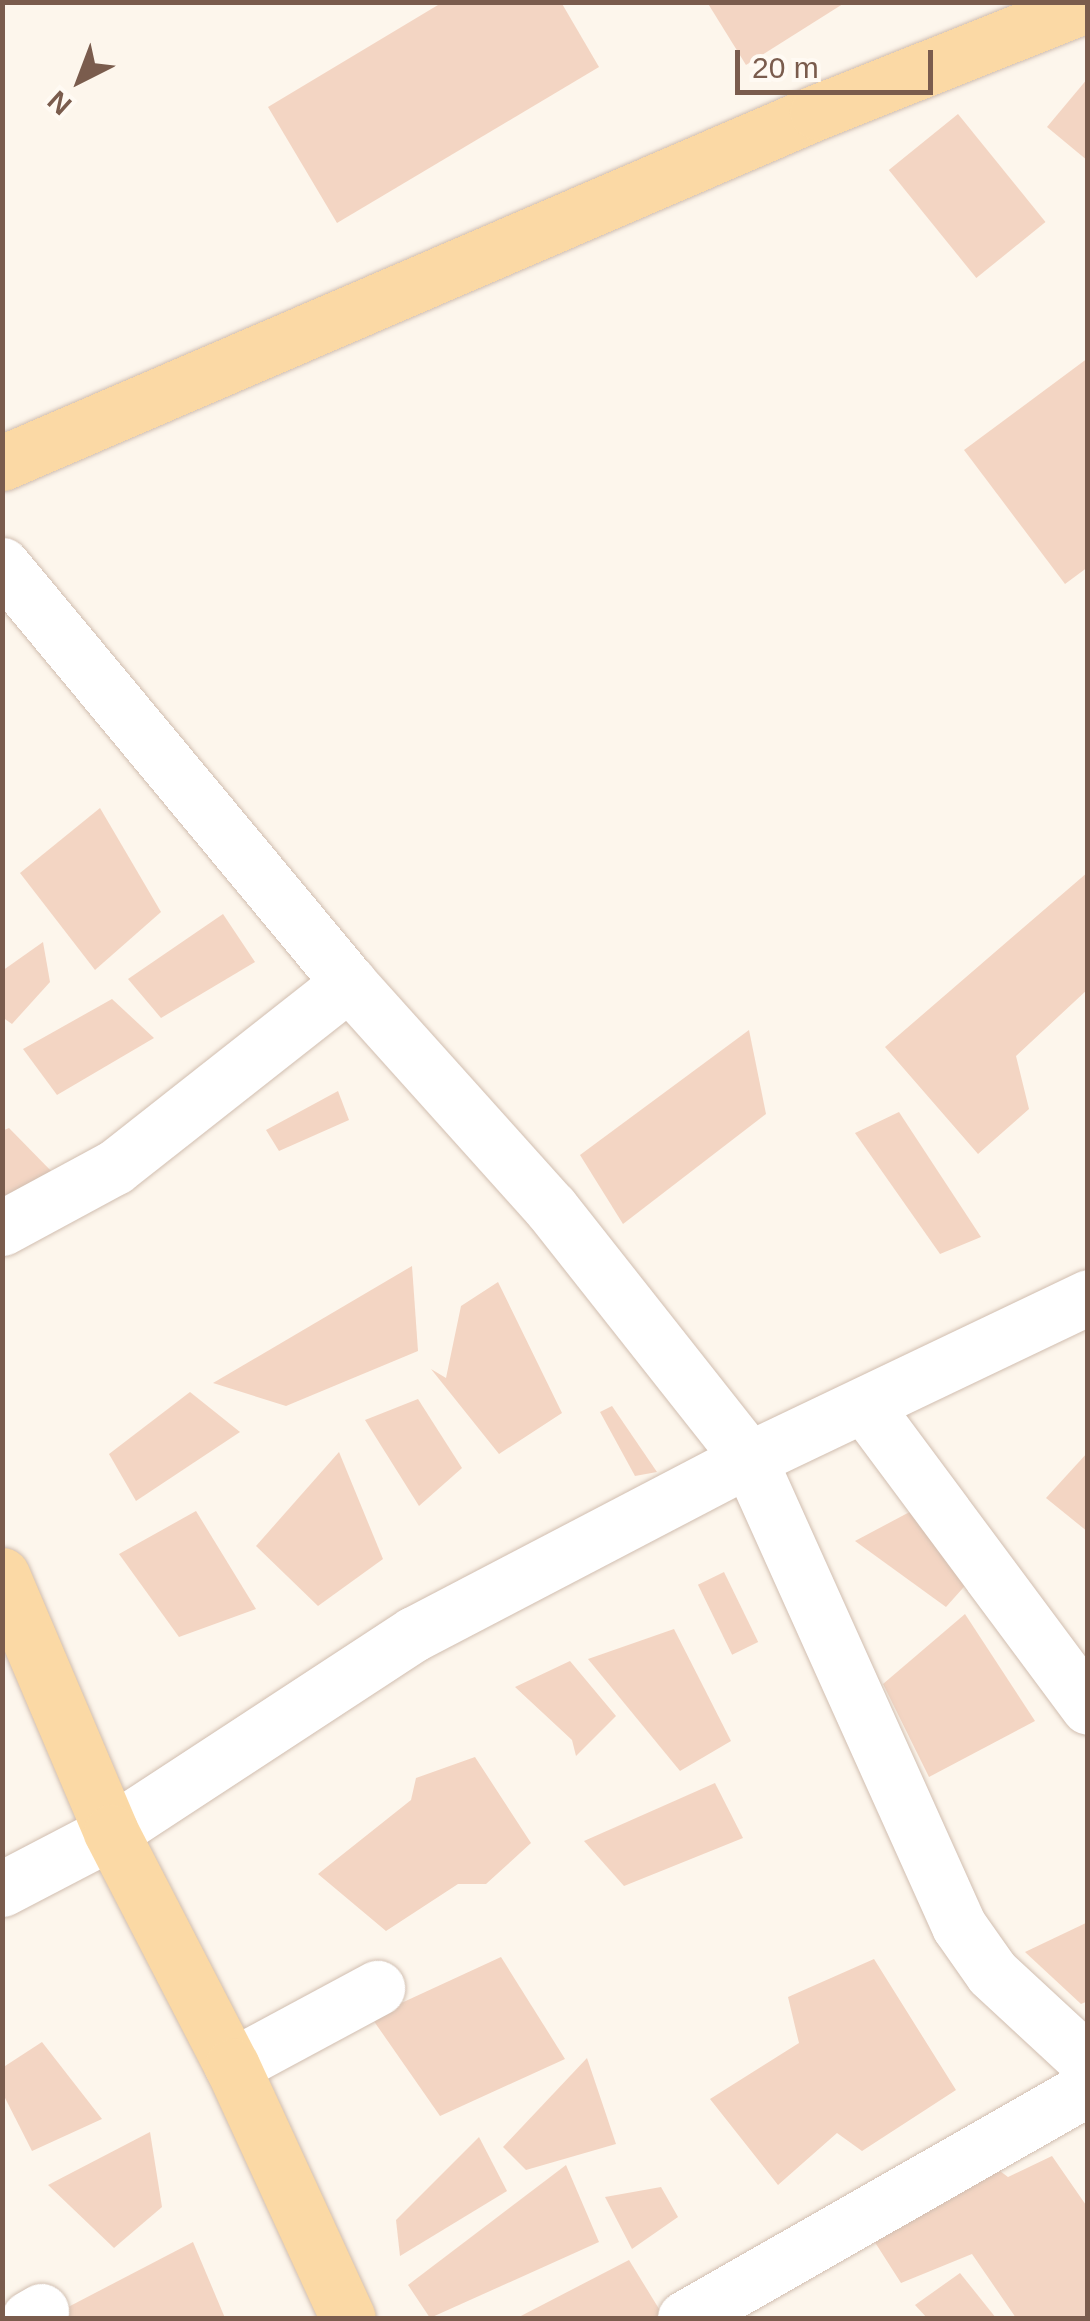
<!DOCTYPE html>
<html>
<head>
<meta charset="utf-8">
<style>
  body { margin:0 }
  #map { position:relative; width:1090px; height:2321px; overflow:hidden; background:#fdf6ec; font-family:Helvetica,sans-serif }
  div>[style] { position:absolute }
  .building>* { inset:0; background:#f3d5c3; transform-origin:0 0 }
  .roads { filter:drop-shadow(0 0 2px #d1beb0) drop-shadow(0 0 2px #d1beb0) }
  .minor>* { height:55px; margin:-27.5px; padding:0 27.5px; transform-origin:27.5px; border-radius:27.5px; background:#fff }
  .major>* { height:55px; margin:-27.5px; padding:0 27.5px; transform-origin:27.5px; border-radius:27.5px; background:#fbd9a5 }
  span { translate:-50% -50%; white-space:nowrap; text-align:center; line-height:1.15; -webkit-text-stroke:10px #fffaf3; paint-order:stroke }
  .frame { position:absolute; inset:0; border:5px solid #7a5c4d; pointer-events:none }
  .north { position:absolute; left:30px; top:30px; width:100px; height:100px; -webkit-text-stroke:8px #fffaf3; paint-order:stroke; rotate:222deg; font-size:28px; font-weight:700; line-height:40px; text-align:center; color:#7a5c4d }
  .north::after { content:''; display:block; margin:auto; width:35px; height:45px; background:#7a5c4d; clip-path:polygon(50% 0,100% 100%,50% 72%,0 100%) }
  .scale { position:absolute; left:735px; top:50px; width:198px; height:45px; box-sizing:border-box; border:5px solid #7a5c4d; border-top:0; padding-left:12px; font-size:30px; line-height:35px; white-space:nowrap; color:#7a5c4d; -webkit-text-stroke:8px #fffaf3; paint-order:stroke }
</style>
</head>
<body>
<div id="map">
  <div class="building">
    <i style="clip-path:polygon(443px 2px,561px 2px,599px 67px,337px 223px,268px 107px)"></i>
    <i style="clip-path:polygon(707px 2px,846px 2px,746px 65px)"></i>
    <i style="clip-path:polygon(1088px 78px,1088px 161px,1047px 127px)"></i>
    <i style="left:958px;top:114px;width:139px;height:89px;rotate:51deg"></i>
    <i style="clip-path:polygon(1088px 358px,1088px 567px,1065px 584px,964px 450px)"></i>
    <i style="clip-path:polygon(100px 808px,161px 912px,95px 970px,20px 873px)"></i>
    <i style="clip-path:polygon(1088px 872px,1088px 989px,1016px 1056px,1029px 1109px,978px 1154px,885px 1047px)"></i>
    <i style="clip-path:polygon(223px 914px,255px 962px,161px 1018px,128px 979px)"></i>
    <i style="clip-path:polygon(43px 942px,50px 982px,12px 1024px,2px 1017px,2px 971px)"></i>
    <i style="clip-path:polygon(112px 999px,154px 1038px,57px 1095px,23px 1049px)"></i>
    <i style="clip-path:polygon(749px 1030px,766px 1114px,623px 1224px,580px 1155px)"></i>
    <i style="clip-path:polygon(338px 1091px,349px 1120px,279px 1151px,266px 1130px)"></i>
    <i style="clip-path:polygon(899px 1112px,981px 1237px,940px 1254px,855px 1133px)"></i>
    <i style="clip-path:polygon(9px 1128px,58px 1178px,2px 1203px,2px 1131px)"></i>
    <i style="clip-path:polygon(412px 1266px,418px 1351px,286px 1406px,213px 1383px)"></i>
    <i style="clip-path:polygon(498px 1282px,562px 1413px,499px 1454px,431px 1369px,446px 1378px,461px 1306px)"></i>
    <i style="clip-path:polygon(190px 1392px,240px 1432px,136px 1501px,109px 1454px)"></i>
    <i style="clip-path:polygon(418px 1399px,462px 1468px,419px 1506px,365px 1420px)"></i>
    <i style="clip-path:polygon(612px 1406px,657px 1472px,635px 1476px,600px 1412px)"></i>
    <i style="clip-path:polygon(339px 1452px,383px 1559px,318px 1606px,256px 1546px)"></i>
    <i style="clip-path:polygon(1088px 1452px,1088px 1532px,1046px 1498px)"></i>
    <i style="clip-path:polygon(919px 1507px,979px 1570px,946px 1607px,855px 1541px)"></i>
    <i style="clip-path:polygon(196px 1511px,256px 1609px,179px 1637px,119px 1554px)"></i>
    <i style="left:724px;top:1572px;width:78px;height:29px;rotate:64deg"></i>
    <i style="clip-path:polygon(965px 1614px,1035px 1721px,929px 1777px,883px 1684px)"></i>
    <i style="clip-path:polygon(674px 1629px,731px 1741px,680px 1771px,588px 1659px)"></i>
    <i style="clip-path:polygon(570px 1661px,616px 1716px,576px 1756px,572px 1740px,515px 1687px)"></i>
    <i style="clip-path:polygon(475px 1757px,531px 1843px,486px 1884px,458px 1884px,386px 1931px,318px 1874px,411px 1800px,416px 1778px)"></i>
    <i style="clip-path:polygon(715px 1783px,743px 1838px,624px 1886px,584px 1841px)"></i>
    <i style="clip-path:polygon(1088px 1922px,1088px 2001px,1081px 2004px,1025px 1952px)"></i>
    <i style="clip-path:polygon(501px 1957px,565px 2059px,440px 2116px,371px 2017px)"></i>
    <i style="clip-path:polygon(874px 1959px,956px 2090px,862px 2151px,837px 2133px,778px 2185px,710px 2099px,799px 2043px,788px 1997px)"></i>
    <i style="clip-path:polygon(42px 2042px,102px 2119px,32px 2151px,2px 2092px,2px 2068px)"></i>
    <i style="clip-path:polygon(587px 2058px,616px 2144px,526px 2170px,503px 2147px)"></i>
    <i style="clip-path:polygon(150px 2132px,162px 2207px,114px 2248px,48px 2185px)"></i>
    <i style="clip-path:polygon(479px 2137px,507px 2191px,400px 2256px,396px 2220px)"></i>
    <i style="clip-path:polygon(1052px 2156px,1088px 2208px,1088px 2318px,1016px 2318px,972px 2254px,901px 2283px,869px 2233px,996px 2168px,1008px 2177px)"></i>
    <i style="clip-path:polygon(566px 2165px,599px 2242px,430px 2318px,408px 2285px)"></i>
    <i style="clip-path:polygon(661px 2187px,678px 2217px,632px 2249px,605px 2197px)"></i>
    <i style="clip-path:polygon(193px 2242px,225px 2318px,47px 2318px)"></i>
    <i style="clip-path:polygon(629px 2260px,664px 2317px,517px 2318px)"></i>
    <i style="clip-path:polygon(960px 2273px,996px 2318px,927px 2318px,915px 2305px)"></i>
  </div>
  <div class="roads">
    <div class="minor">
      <i style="left:2px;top:565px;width:543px;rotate:50.3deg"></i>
      <i style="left:349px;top:983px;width:302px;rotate:48.1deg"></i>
      <i style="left:551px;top:1208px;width:320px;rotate:51.7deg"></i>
      <i style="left:749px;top:1459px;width:512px;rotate:65.79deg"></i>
      <i style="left:959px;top:1926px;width:57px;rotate:54.9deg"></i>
      <i style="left:992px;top:1973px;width:131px;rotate:42.8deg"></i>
      <i style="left:2px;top:1228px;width:128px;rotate:-28.4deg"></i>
      <i style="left:115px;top:1167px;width:298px;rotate:-38.2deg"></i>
      <i style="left:864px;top:1405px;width:376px;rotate:53.4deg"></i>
      <i style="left:2px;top:1889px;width:123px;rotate:-27.6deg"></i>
      <i style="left:111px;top:1832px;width:362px;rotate:-33.2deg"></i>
      <i style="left:414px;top:1634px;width:378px;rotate:-27.6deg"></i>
      <i style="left:749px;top:1459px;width:376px;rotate:-25.5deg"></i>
      <i style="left:232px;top:2066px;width:165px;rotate:-28.3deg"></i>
      <i style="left:29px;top:2318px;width:14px;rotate:-30deg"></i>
      <i style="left:685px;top:2318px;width:464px;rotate:-29.7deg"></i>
    </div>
    <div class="major">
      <i style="left:2px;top:463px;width:887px;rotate:-23.3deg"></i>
      <i style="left:817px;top:112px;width:292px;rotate:-21.7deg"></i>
      <i style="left:2px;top:1575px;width:279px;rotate:67deg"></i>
      <i style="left:111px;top:1832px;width:263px;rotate:62.7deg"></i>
      <i style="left:232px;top:2066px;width:277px;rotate:65.3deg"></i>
    </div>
  </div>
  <div class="frame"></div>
  <div class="north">N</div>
  <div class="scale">20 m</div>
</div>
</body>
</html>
